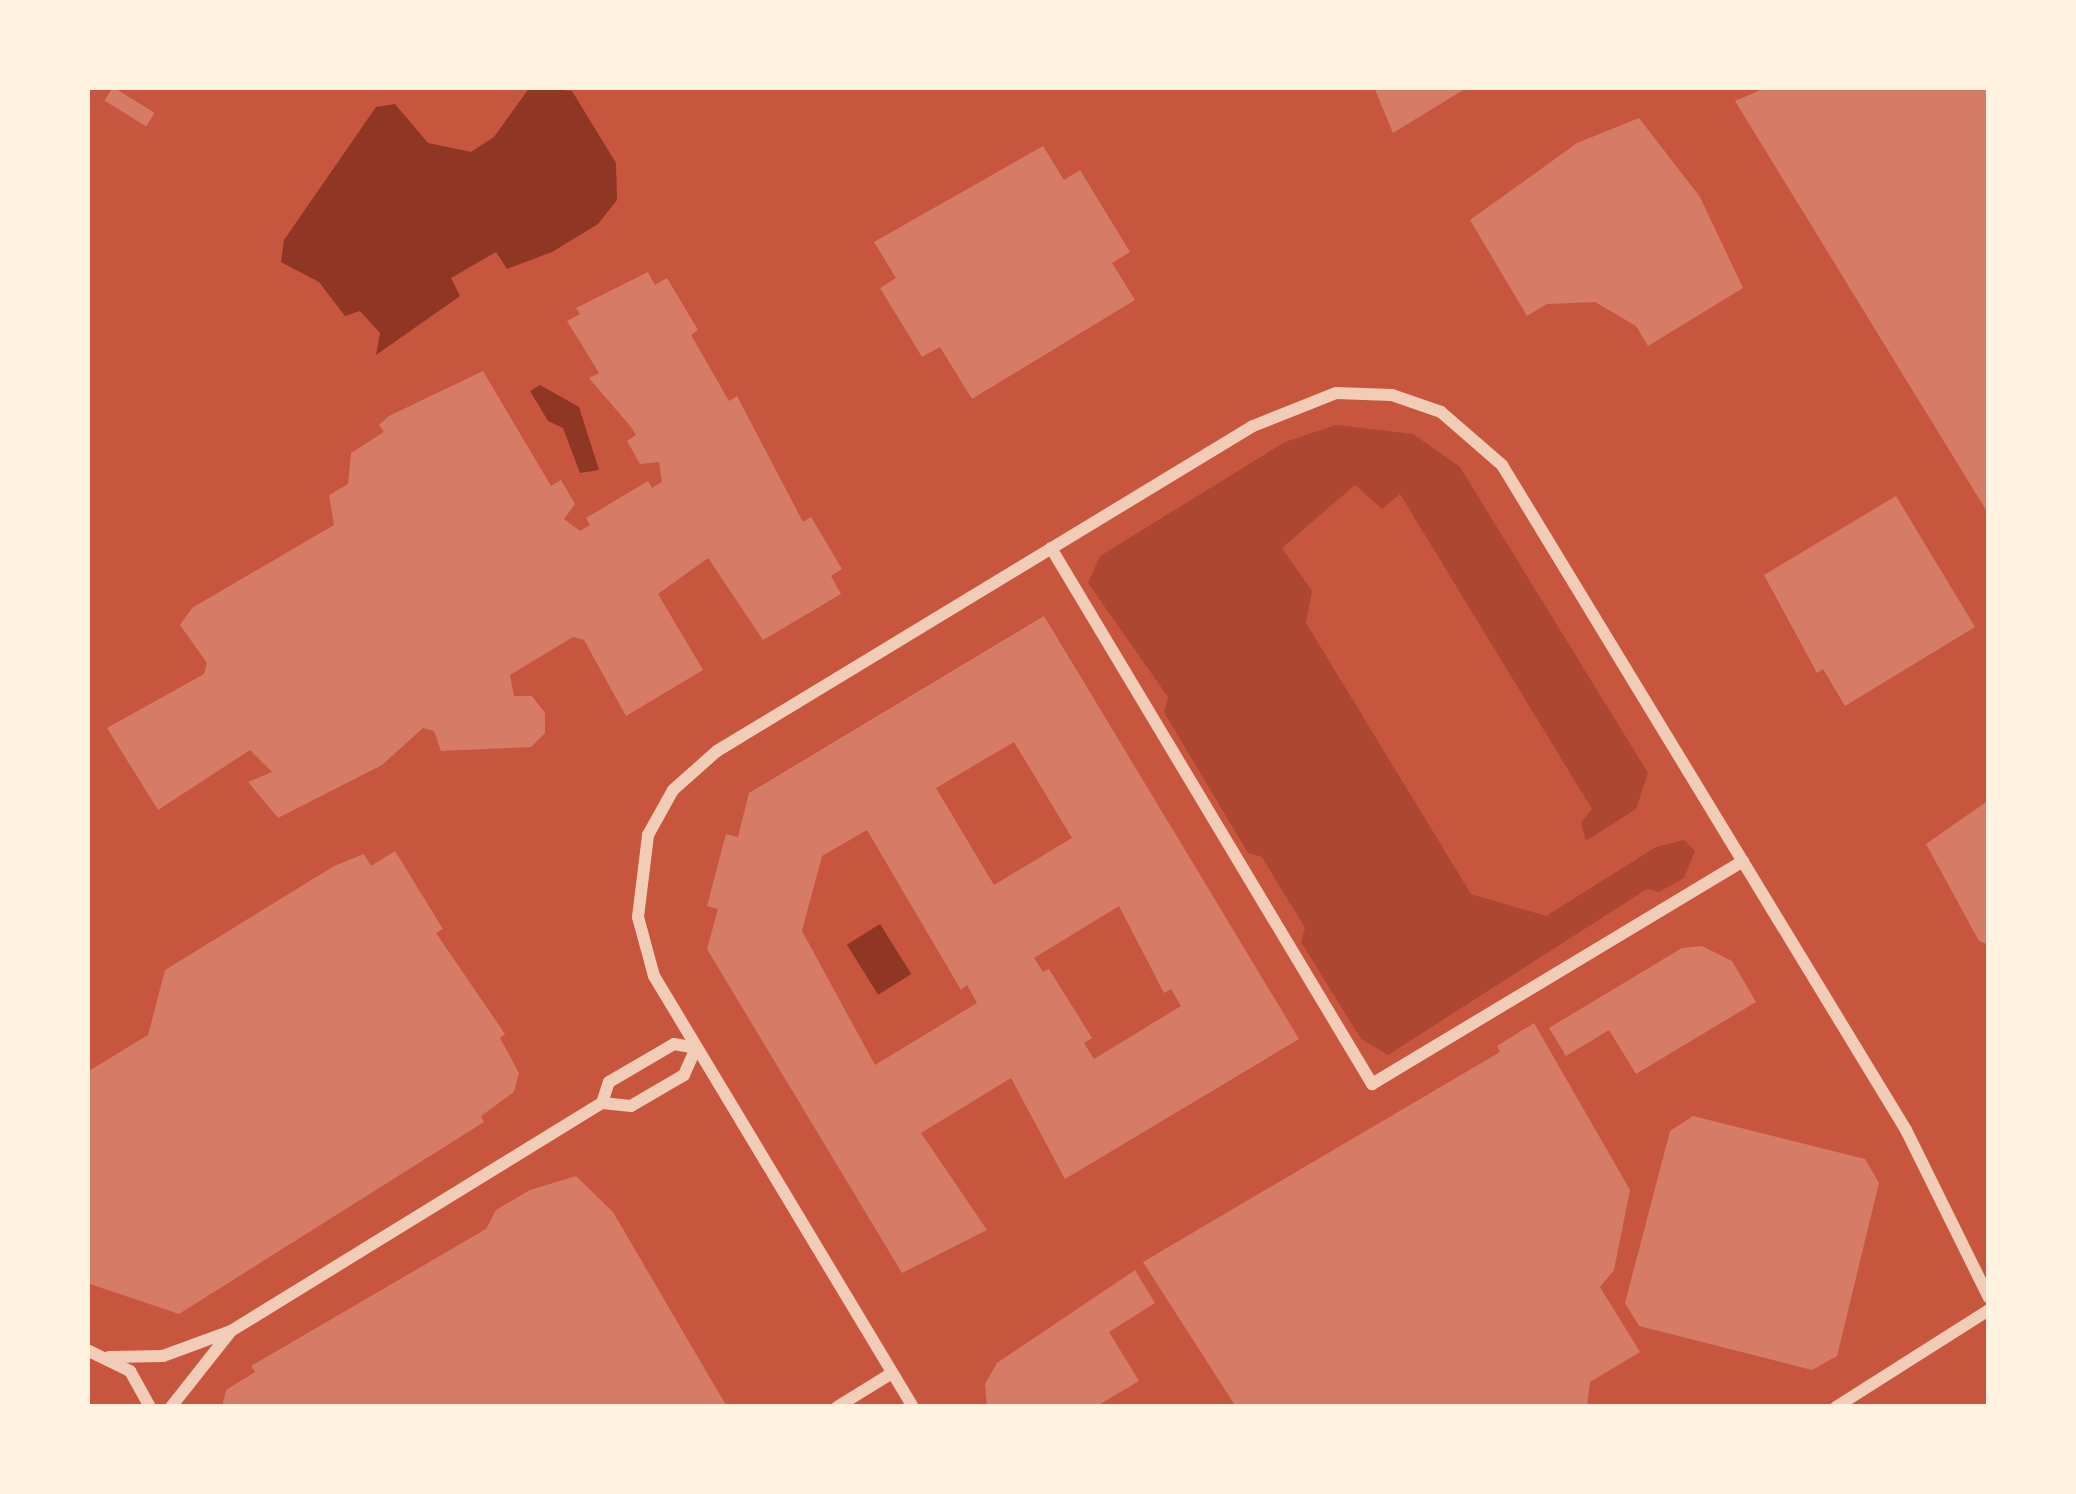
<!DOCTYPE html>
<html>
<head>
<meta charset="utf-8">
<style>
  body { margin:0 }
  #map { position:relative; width:2076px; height:1494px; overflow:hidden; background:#c8553d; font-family:Arial,sans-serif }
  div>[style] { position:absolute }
  .green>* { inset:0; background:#ae4732 }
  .water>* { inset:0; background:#8f3625; transform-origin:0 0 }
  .building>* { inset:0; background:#d67c66; transform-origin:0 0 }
  .minor>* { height:12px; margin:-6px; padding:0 6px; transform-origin:6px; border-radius:6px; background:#f1ccb7 }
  span { translate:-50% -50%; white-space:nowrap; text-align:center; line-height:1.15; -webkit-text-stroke:12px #fff3e0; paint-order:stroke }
  .frame { position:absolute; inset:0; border:90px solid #fff3e0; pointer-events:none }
</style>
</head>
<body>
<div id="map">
  <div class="green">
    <i style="clip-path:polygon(1336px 425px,1413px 434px,1460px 467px,1648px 773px,1636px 809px,1586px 841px,1581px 823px,1592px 809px,1400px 494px,1382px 509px,1355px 485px,1282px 548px,1312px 591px,1306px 623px,1471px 894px,1546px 916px,1656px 847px,1684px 840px,1695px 851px,1684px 878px,1659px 892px,1647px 889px,1388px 1055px,1361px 1039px,1301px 942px,1305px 928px,1262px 857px,1248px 853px,1164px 712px,1168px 697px,1088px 583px,1100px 556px,1285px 442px)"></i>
  </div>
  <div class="water">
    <i style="clip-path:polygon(530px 87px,572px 91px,616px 163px,617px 200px,598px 224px,552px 252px,507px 269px,496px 252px,451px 278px,460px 296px,376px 355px,380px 333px,360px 311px,345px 316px,319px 282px,281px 262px,284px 240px,376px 107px,395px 104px,428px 143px,471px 152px,494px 137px)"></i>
    <i style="clip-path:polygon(540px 385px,579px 407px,599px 470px,580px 473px,563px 428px,548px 421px,530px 391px)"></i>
    <i style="left:880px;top:924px;width:59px;height:39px;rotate:58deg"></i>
  </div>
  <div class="building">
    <i style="left:113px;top:87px;width:49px;height:16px;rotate:32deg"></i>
    <i style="clip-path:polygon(1374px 87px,1468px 87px,1393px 133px)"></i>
    <i style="clip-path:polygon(1767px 87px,1989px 87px,1989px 515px,1735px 101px)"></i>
    <i style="clip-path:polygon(1639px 118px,1700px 197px,1743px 288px,1648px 346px,1636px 326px,1595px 302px,1547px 304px,1527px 316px,1470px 220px,1577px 143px)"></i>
    <i style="clip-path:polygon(1043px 146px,1064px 180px,1080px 170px,1130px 252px,1112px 263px,1135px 300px,972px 399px,940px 347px,922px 357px,880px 288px,896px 278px,874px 242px)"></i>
    <i style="clip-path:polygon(648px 272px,655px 285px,667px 278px,698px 330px,691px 335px,729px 401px,737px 396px,803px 522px,811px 517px,842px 569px,831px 576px,841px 594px,763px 640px,708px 558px,658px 594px,703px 670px,626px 716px,584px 640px,573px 637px,510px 675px,514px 696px,532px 696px,545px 713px,545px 733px,531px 747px,441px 751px,434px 731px,423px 728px,382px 765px,278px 818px,248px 782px,272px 772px,250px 750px,158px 810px,107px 728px,204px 674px,207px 663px,180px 625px,192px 608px,334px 525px,329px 495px,348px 484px,351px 453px,384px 432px,379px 425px,389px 416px,483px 371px,551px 486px,561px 480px,575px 504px,564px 519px,580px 531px,590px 525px,586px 518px,648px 481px,652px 488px,662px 482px,659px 462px,640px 464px,627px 441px,636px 435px,631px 427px,589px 378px,599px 373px,567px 321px,580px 314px,576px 308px)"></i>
    <i style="clip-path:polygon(1896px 496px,1975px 627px,1845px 706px,1823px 669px,1817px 673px,1764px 575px)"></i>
    <i style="clip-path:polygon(evenodd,1044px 616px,1299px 1039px,1065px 1179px,1011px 1078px,921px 1133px,987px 1230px,902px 1273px,707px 949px,718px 909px,707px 906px,726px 834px,738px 837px,749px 793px,1044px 616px,1014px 742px,1072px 838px,994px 885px,936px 788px,1014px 742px,1044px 616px,867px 830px,961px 990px,967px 985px,977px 1003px,875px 1065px,802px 931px,822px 856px,867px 830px,1044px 616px,1119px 906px,1164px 993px,1171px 989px,1181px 1006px,1094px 1059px,1084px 1043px,1092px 1038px,1049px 969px,1043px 972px,1034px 958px,1119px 906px)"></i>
    <i style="clip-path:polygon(1989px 800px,1989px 945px,1979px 941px,1926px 844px)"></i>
    <i style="clip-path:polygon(395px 851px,443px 929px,436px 933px,505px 1034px,500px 1038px,519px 1073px,514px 1092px,481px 1116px,484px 1122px,179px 1314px,87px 1283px,87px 1072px,148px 1035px,165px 970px,334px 866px,364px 854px,371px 866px)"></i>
    <i style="clip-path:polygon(1702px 946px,1732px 961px,1756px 1002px,1636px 1074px,1609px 1030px,1566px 1056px,1549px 1028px,1682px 948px)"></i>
    <i style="clip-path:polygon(1534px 1023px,1630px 1190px,1614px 1270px,1600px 1287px,1640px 1352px,1590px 1382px,1587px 1407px,1236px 1407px,1143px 1262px,1500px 1052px,1497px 1046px)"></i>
    <i style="clip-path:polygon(1693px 1116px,1865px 1159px,1879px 1183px,1837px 1356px,1812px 1370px,1639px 1326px,1625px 1303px,1670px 1131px)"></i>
    <i style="clip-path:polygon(576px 1176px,613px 1212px,727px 1407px,222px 1407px,226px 1390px,255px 1372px,251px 1366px,486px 1229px,496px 1210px,530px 1190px)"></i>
    <i style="clip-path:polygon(1135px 1270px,1155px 1303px,1109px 1332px,1139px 1381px,1095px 1407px,987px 1407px,985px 1384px,997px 1363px)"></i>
  </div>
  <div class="minor">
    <i style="left:1051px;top:548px;width:625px;rotate:59.08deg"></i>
    <i style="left:1372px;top:1084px;width:433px;rotate:-31deg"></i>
    <i style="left:674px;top:1044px;width:22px;rotate:10deg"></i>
    <i style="left:696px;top:1048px;width:30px;rotate:114deg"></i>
    <i style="left:684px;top:1075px;width:61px;rotate:149.7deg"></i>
    <i style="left:631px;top:1106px;width:29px;rotate:-174deg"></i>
    <i style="left:602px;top:1103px;width:22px;rotate:-72deg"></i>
    <i style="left:609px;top:1082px;width:75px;rotate:-30.3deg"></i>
    <i style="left:231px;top:1331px;width:435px;rotate:-31.6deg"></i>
    <i style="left:87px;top:1350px;width:48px;rotate:26deg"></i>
    <i style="left:130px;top:1371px;width:41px;rotate:60.9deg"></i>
    <i style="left:109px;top:1357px;width:54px;rotate:-1.1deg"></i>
    <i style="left:163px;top:1356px;width:72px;rotate:-20.2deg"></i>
    <i style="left:231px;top:1331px;width:97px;rotate:128.3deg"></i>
    <i style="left:837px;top:1407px;width:65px;rotate:-31.7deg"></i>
    <i style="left:913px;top:1407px;width:503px;rotate:-121deg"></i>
    <i style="left:654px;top:976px;width:61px;rotate:-105.2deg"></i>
    <i style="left:638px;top:917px;width:83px;rotate:-83deg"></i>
    <i style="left:648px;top:835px;width:51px;rotate:-60.9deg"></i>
    <i style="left:673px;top:790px;width:59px;rotate:-41.6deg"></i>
    <i style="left:717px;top:751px;width:627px;rotate:-31.23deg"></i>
    <i style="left:1253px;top:426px;width:89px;rotate:-21.7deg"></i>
    <i style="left:1336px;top:393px;width:56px;rotate:2deg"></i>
    <i style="left:1392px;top:395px;width:52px;rotate:19.1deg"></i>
    <i style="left:1441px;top:412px;width:81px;rotate:41deg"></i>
    <i style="left:1502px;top:465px;width:778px;rotate:58.72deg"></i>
    <i style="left:1906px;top:1130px;width:187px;rotate:63.7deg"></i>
    <i style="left:1836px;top:1407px;width:181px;rotate:-32.4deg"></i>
  </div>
  <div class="frame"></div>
</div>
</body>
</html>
